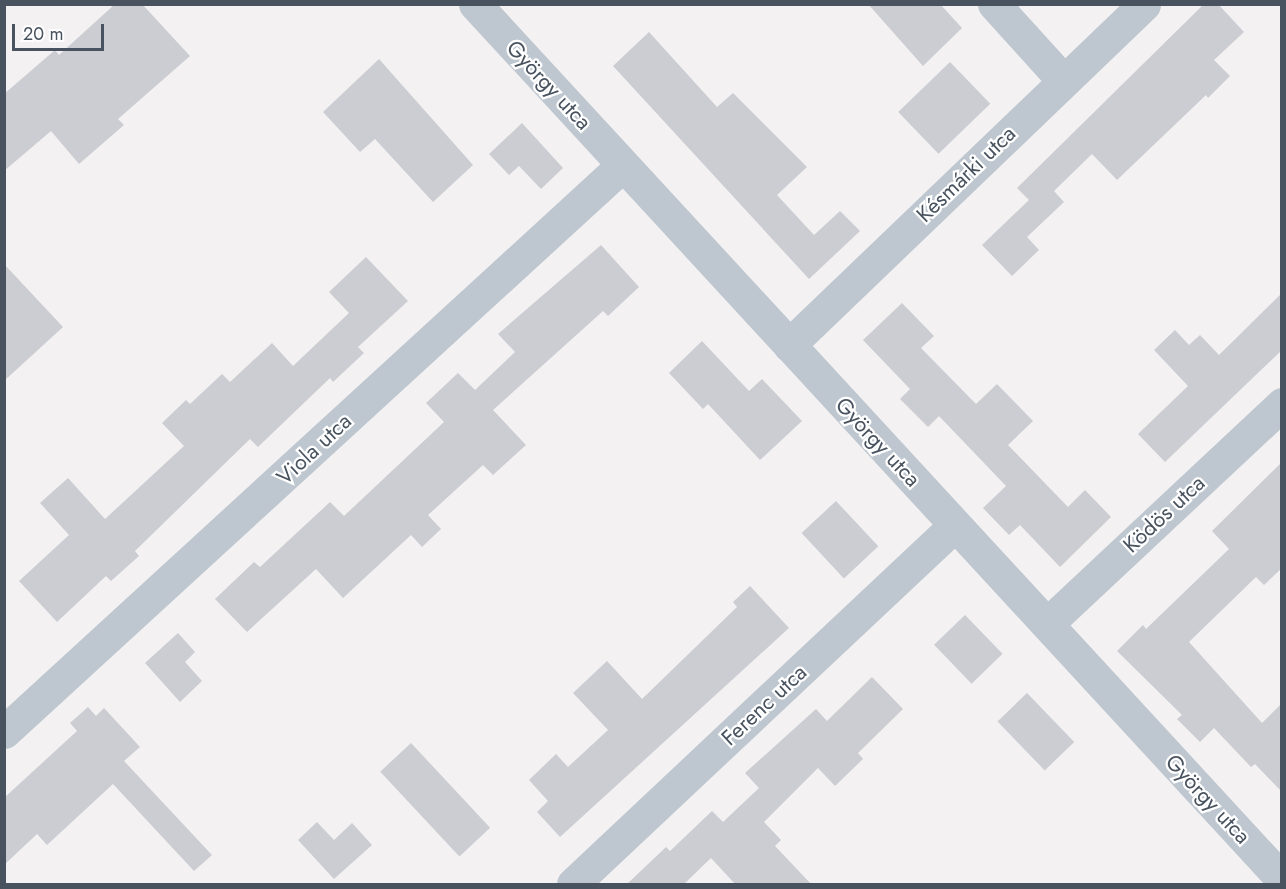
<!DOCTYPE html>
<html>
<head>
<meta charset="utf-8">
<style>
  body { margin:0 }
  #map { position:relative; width:1286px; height:889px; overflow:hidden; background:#f3f1f1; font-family:Jost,sans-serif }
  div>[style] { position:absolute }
  .building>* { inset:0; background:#cbcdd3; transform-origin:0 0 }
  .minor>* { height:33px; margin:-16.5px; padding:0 16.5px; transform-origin:16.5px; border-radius:16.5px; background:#bec7d0 }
  .tertiary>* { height:33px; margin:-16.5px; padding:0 16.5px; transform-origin:16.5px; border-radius:16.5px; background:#bec7d0 }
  span { translate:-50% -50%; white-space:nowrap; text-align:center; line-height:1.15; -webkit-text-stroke:4.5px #fff; paint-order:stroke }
  .street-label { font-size:22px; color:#48535f }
  .frame { position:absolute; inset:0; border:6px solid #48535f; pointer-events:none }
  .scale { position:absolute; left:12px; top:24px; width:92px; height:27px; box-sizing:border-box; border:3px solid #48535f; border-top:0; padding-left:8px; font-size:18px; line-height:21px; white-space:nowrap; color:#48535f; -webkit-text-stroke:4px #fff; paint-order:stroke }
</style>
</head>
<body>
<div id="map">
  <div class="building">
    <i style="clip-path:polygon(115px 4px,142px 4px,190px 56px,118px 119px,124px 125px,79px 164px,51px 131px,4px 171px,4px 94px,55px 50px,59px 55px)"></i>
    <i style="clip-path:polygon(868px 4px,940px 4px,962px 28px,923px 66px)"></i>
    <i style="clip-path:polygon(1204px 4px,1218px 4px,1244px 32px,1214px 60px,1230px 76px,1208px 98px,1206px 95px,1117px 180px,1092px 154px,1054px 191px,1064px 202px,1027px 237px,1039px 250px,1012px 276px,982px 245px,1029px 200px,1017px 188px)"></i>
    <i style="clip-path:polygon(649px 32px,717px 107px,733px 93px,807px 167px,777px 195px,814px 235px,840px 211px,860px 231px,809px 279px,613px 66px)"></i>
    <i style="clip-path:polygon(379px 59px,473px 165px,433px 202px,375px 139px,360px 152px,323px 112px)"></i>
    <i style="left:950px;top:62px;width:58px;height:72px;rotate:46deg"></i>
    <i style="clip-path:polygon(522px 123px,563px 168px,541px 189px,519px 166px,509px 175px,489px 154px)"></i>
    <i style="clip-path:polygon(601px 245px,639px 287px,608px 316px,603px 311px,493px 410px,526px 445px,493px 475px,483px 465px,428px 515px,441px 529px,422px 547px,411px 535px,343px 598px,316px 569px,247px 632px,215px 599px,254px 562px,260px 567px,330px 502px,344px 516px,444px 422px,426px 403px,458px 373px,475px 390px,515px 352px,498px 334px)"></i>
    <i style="clip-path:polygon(366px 257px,408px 301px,358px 347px,364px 353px,333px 382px,330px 378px,258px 447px,250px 439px,135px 551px,139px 556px,111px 581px,106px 576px,57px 622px,19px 581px,69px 535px,40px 503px,68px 478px,105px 519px,184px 446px,162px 423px,186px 400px,190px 404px,222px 374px,230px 382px,272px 343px,293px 366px,349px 313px,329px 292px)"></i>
    <i style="clip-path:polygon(4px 264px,63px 327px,4px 381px)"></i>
    <i style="clip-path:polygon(1281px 294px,1281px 351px,1165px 462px,1138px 434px,1188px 386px,1154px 350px,1175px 330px,1189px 345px,1200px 335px,1219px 355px)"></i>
    <i style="clip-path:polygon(902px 303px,934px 336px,921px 348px,976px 404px,997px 384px,1033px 421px,1008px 445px,1068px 507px,1085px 490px,1111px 517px,1060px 567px,1020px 525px,1009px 535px,983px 508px,1006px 486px,939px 416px,928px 427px,900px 399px,910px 389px,863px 340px)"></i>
    <i style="clip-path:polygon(702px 341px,749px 391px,762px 379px,802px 421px,760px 460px,708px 404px,703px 409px,669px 373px)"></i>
    <i style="clip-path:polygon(1281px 463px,1281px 569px,1264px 585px,1256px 577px,1189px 642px,1262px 723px,1281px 704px,1281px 791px,1255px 764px,1251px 767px,1214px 728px,1200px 742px,1177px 719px,1182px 715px,1117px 651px,1143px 625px,1146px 629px,1229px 549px,1212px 531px)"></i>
    <i style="left:836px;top:501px;width:62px;height:47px;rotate:47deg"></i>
    <i style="clip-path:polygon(750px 586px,789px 628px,560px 837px,537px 812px,548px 801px,529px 780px,556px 754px,568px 767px,608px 730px,573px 693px,607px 661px,642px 699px,737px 607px,733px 602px)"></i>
    <i style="left:965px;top:615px;width:54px;height:43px;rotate:46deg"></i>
    <i style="clip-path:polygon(178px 633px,195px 652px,185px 662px,202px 681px,180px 702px,145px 663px)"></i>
    <i style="clip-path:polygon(872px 677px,903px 709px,858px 753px,863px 759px,835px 786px,818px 768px,764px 822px,781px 840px,775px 846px,812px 885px,736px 885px,711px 858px,683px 885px,626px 885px,666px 847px,670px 851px,712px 811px,723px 822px,759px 788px,745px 773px,816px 709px,827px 721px)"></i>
    <i style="left:1027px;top:693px;width:68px;height:41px;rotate:46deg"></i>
    <i style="clip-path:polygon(88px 707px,96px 716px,104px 708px,140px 747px,124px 761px,212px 855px,194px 871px,113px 784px,47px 845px,37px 834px,4px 865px,4px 798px,77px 731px,70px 723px)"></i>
    <i style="left:411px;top:743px;width:116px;height:42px;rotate:47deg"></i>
    <i style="clip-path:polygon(317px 822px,334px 840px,352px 823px,372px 845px,334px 879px,298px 840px)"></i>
  </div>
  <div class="minor">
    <i style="left:994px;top:4px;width:103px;rotate:47.8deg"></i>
    <i style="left:789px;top:345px;width:492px;rotate:-43.8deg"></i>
    <i style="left:1047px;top:624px;width:322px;rotate:-43.1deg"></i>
    <i style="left:4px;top:732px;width:839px;rotate:-42.49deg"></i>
    <i style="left:573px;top:884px;width:524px;rotate:-43.22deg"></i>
  </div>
  <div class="tertiary">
    <i style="left:475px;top:4px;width:1190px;rotate:47.32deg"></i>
  </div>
  <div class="street-label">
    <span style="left:549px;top:85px;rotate:47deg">György utca</span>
    <span style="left:966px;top:174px;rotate:-44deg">Késmárki utca</span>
    <span style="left:878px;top:442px;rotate:47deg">György utca</span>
    <span style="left:314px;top:449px;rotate:-43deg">Viola utca</span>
    <span style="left:1164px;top:514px;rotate:-43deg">Ködös utca</span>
    <span style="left:764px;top:705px;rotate:-43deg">Ferenc utca</span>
    <span style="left:1208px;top:799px;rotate:47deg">György utca</span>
  </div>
  <div class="frame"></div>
  <div class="scale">20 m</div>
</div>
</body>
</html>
